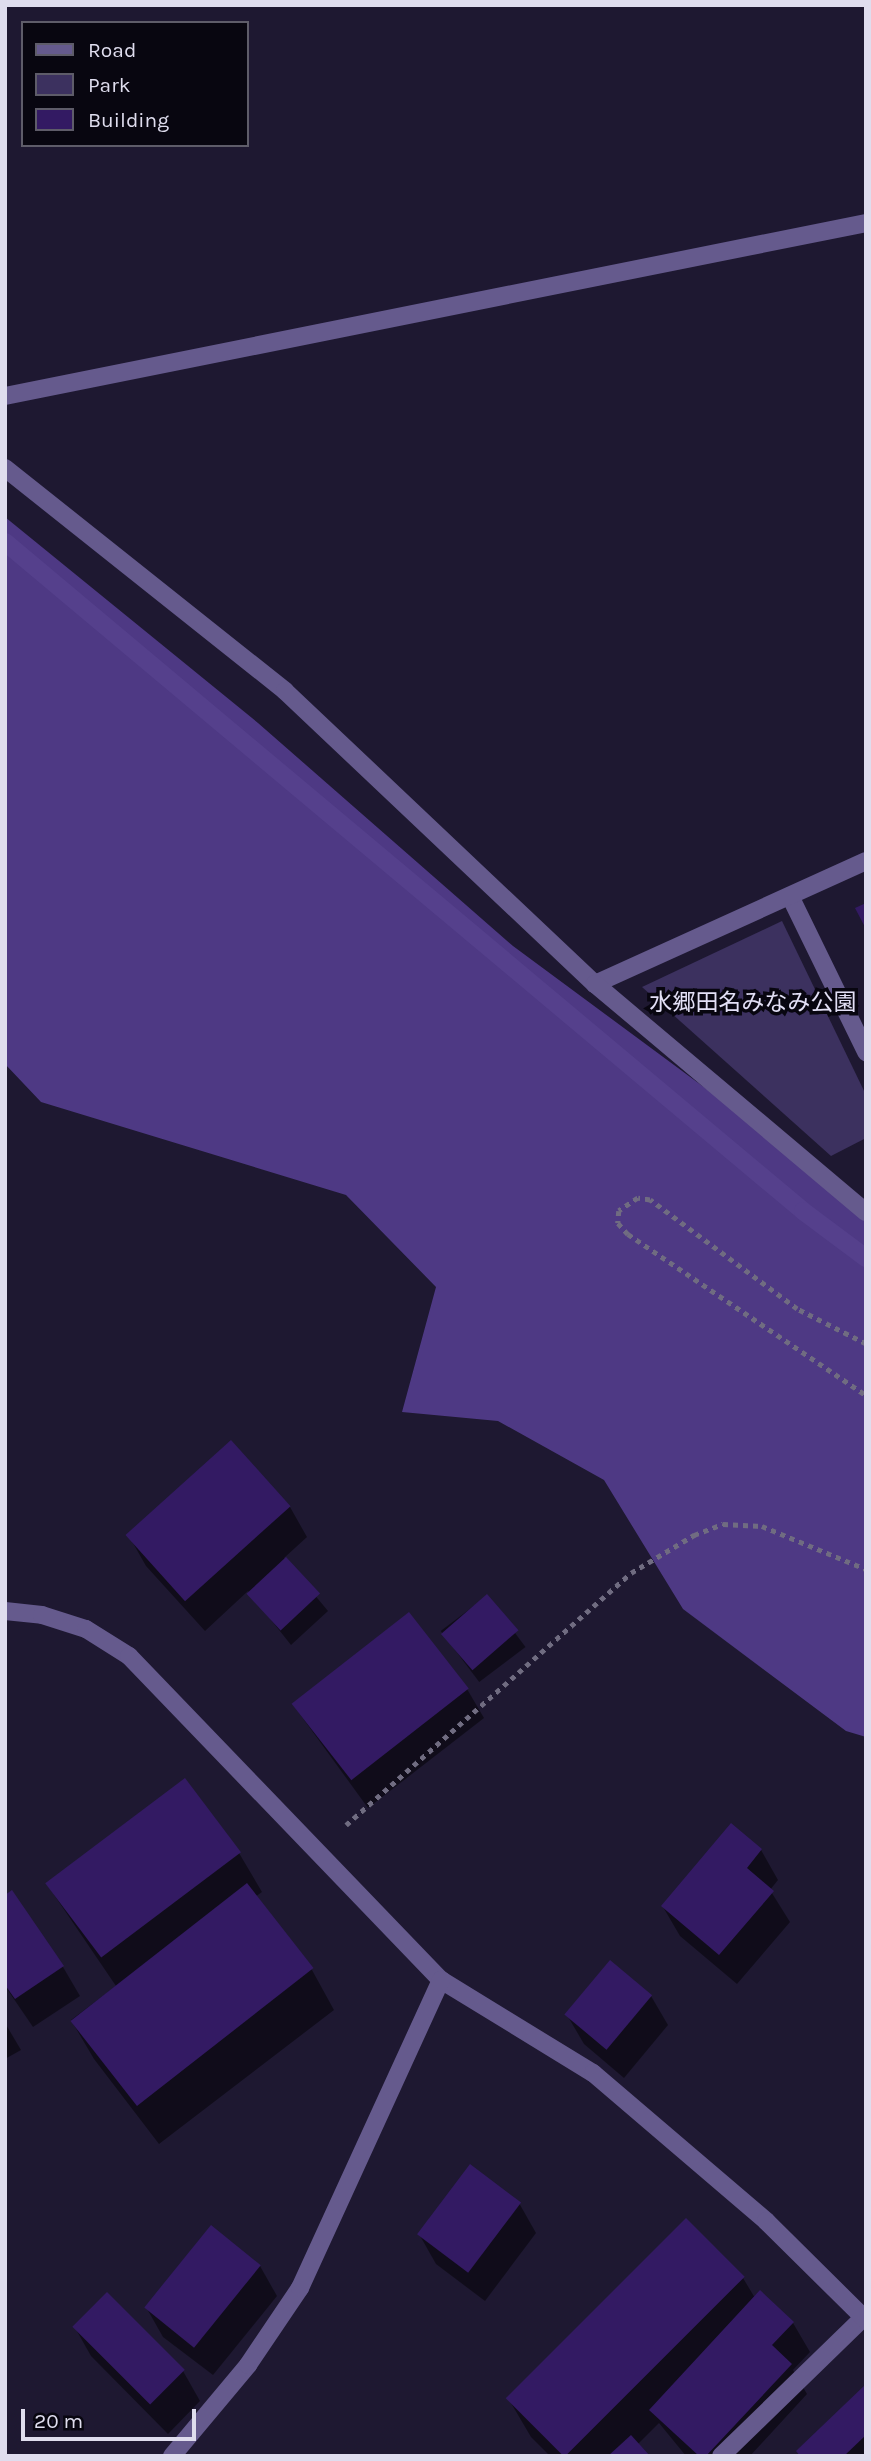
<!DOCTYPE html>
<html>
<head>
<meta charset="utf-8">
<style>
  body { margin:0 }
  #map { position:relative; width:871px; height:2461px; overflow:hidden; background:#1e1831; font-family:Karla,"Noto Sans JP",sans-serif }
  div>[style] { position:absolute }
  .green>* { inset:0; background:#3c315f }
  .forest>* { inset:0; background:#4e3984 }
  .shadow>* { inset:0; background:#0007; transform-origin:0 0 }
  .stream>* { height:18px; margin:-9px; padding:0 9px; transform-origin:9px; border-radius:9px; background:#55408c }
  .building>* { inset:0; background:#331a63; transform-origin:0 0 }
  .path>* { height:4.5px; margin-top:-2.25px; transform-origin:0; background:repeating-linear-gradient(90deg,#706c81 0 5px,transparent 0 10px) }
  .lane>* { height:18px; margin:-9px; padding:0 9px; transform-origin:9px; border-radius:9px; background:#655a8d }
  .street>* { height:18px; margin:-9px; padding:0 9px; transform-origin:9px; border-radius:9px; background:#655a8d }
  span { translate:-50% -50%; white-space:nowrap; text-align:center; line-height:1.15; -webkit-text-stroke:7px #080610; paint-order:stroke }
  .park-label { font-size:23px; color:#e3e0f6 }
  .frame { position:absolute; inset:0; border:7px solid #dfddee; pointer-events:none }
  .legend { position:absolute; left:21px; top:21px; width:228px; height:126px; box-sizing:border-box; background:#080610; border:2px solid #5e5c69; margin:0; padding:9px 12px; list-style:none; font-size:21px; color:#dfddee }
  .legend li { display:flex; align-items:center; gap:14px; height:35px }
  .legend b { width:35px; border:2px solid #5e5c69 }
  .scale { position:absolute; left:21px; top:2409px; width:175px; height:32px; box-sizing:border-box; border:4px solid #dfddee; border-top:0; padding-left:9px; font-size:21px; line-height:24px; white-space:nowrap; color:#dfddee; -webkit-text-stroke:5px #080610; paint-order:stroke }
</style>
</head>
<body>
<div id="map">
  <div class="green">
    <i style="clip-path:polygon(782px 921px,866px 1095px,866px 1138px,831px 1156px,642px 987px)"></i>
  </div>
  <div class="forest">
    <i style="clip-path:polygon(5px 517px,258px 723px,513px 946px,866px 1207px,866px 1737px,846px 1731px,683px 1609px,604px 1480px,498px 1421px,402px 1412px,436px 1287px,346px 1195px,41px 1102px,5px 1064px)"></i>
  </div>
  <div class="shadow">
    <i style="clip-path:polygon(231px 1442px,290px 1507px,307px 1537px,284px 1558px,328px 1611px,291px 1645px,248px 1591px,205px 1631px,146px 1566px,129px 1536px)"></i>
    <i style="left:487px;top:1596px;width:64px;height:58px;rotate:53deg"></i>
    <i style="clip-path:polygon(467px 1689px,484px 1718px,368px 1808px,294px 1706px)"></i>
    <i style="clip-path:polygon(731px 1825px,761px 1850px,778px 1880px,770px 1890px,790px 1922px,737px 1984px,680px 1936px,663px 1907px)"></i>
    <i style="clip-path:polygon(239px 1853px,262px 1892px,255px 1897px,312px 1970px,334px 2010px,159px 2144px,94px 2059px,71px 2020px,116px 1986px,46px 1883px)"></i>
    <i style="clip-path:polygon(5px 1897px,63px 1967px,80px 1996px,33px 2027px,5px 1986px)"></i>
    <i style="clip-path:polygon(651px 1996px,668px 2025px,624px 2078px,584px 2044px,567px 2015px)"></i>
    <i style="clip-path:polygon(5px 2023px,21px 2050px,5px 2059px)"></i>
    <i style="clip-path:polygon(519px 2203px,536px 2233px,485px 2301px,436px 2264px,419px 2234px)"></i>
    <i style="clip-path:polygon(260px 2266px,277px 2296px,213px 2375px,163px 2337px,146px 2307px)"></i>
    <i style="clip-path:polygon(743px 2278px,755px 2298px,793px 2323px,810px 2352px,793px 2370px,807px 2394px,750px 2456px,686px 2456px,659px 2423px,637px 2445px,647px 2456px,550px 2456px,531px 2437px,508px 2398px)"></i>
    <i style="clip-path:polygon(74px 2326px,183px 2371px,200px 2401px,168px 2434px,91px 2356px)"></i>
    <i style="clip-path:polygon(866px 2387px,866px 2456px,800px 2456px)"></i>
  </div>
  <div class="stream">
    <i style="left:5px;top:542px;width:1041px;rotate:39.97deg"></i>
    <i style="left:803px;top:1211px;width:79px;rotate:36.7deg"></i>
  </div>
  <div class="building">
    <i style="clip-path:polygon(866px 903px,866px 929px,855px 908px)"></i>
    <i style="left:231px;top:1440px;width:89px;height:142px;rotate:48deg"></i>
    <i style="left:286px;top:1557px;width:50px;height:54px;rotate:47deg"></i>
    <i style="left:487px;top:1594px;width:48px;height:61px;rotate:49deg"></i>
    <i style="left:409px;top:1612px;width:97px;height:149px;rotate:52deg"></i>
    <i style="left:185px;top:1778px;width:93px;height:175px;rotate:53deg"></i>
    <i style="clip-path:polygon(731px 1823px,762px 1849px,747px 1868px,774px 1891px,719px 1955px,661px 1906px)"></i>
    <i style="left:247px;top:1883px;width:108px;height:224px;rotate:52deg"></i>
    <i style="clip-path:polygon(12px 1890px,64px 1966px,15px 1999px,5px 1985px,5px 1895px)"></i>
    <i style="left:610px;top:1960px;width:55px;height:71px;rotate:40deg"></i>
    <i style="left:470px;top:2164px;width:64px;height:88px;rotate:37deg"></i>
    <i style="left:686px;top:2218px;width:83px;height:255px;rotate:45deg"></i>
    <i style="left:211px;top:2225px;width:64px;height:106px;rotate:39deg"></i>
    <i style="clip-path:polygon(760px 2290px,794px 2322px,772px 2345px,792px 2364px,706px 2456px,699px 2456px,649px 2410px)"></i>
    <i style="left:107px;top:2292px;width:110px;height:49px;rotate:45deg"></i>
    <i style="clip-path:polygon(866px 2384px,866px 2435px,844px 2456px,800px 2456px,796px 2451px)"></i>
    <i style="clip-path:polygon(631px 2435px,650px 2456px,608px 2456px)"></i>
  </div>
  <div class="path">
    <i style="left:866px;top:1344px;width:77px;rotate:-153.1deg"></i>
    <i style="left:797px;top:1309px;width:183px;rotate:-143.4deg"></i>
    <i style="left:650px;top:1200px;width:12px;rotate:-171deg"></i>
    <i style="left:638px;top:1198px;width:23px;rotate:146deg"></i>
    <i style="left:619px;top:1211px;width:12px;rotate:95deg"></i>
    <i style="left:618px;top:1223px;width:15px;rotate:48deg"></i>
    <i style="left:628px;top:1234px;width:287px;rotate:34.1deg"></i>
    <i style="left:346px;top:1825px;width:380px;rotate:-41.5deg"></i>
    <i style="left:631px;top:1573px;width:74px;rotate:-31.1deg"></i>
    <i style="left:694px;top:1535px;width:31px;rotate:-21deg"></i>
    <i style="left:723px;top:1524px;width:39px;rotate:3deg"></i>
    <i style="left:762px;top:1526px;width:113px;rotate:22.5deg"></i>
  </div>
  <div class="lane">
    <i style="left:790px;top:896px;width:174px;rotate:64deg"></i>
    <i style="left:721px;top:2456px;width:198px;rotate:-44.2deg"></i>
  </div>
  <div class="street">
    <i style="left:5px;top:396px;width:878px;rotate:-11.36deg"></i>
    <i style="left:5px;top:468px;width:358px;rotate:38.5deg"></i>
    <i style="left:285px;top:691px;width:427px;rotate:43.4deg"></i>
    <i style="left:866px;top:861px;width:298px;rotate:155.6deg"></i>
    <i style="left:595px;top:984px;width:354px;rotate:40.1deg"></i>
    <i style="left:5px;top:1611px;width:37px;rotate:6deg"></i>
    <i style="left:42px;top:1615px;width:46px;rotate:17.7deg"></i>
    <i style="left:86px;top:1629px;width:51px;rotate:32.1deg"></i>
    <i style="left:129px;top:1656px;width:450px;rotate:46.1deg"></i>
    <i style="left:441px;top:1980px;width:178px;rotate:31.5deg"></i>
    <i style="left:593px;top:2073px;width:228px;rotate:40.5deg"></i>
    <i style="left:766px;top:2221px;width:141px;rotate:44.7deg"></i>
    <i style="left:172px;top:2456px;width:119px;rotate:-50.1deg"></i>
    <i style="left:248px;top:2365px;width:93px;rotate:-56deg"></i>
    <i style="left:300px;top:2288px;width:339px;rotate:-65.4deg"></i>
  </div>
  <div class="park-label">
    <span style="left:753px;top:1003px">水郷田名みなみ公園</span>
  </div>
  <div class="frame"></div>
  <ul class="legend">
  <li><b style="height:9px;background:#655a8d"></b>Road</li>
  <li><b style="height:19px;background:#3c315f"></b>Park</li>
  <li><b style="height:19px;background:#331a63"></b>Building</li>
  </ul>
  <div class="scale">20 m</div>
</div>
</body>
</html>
